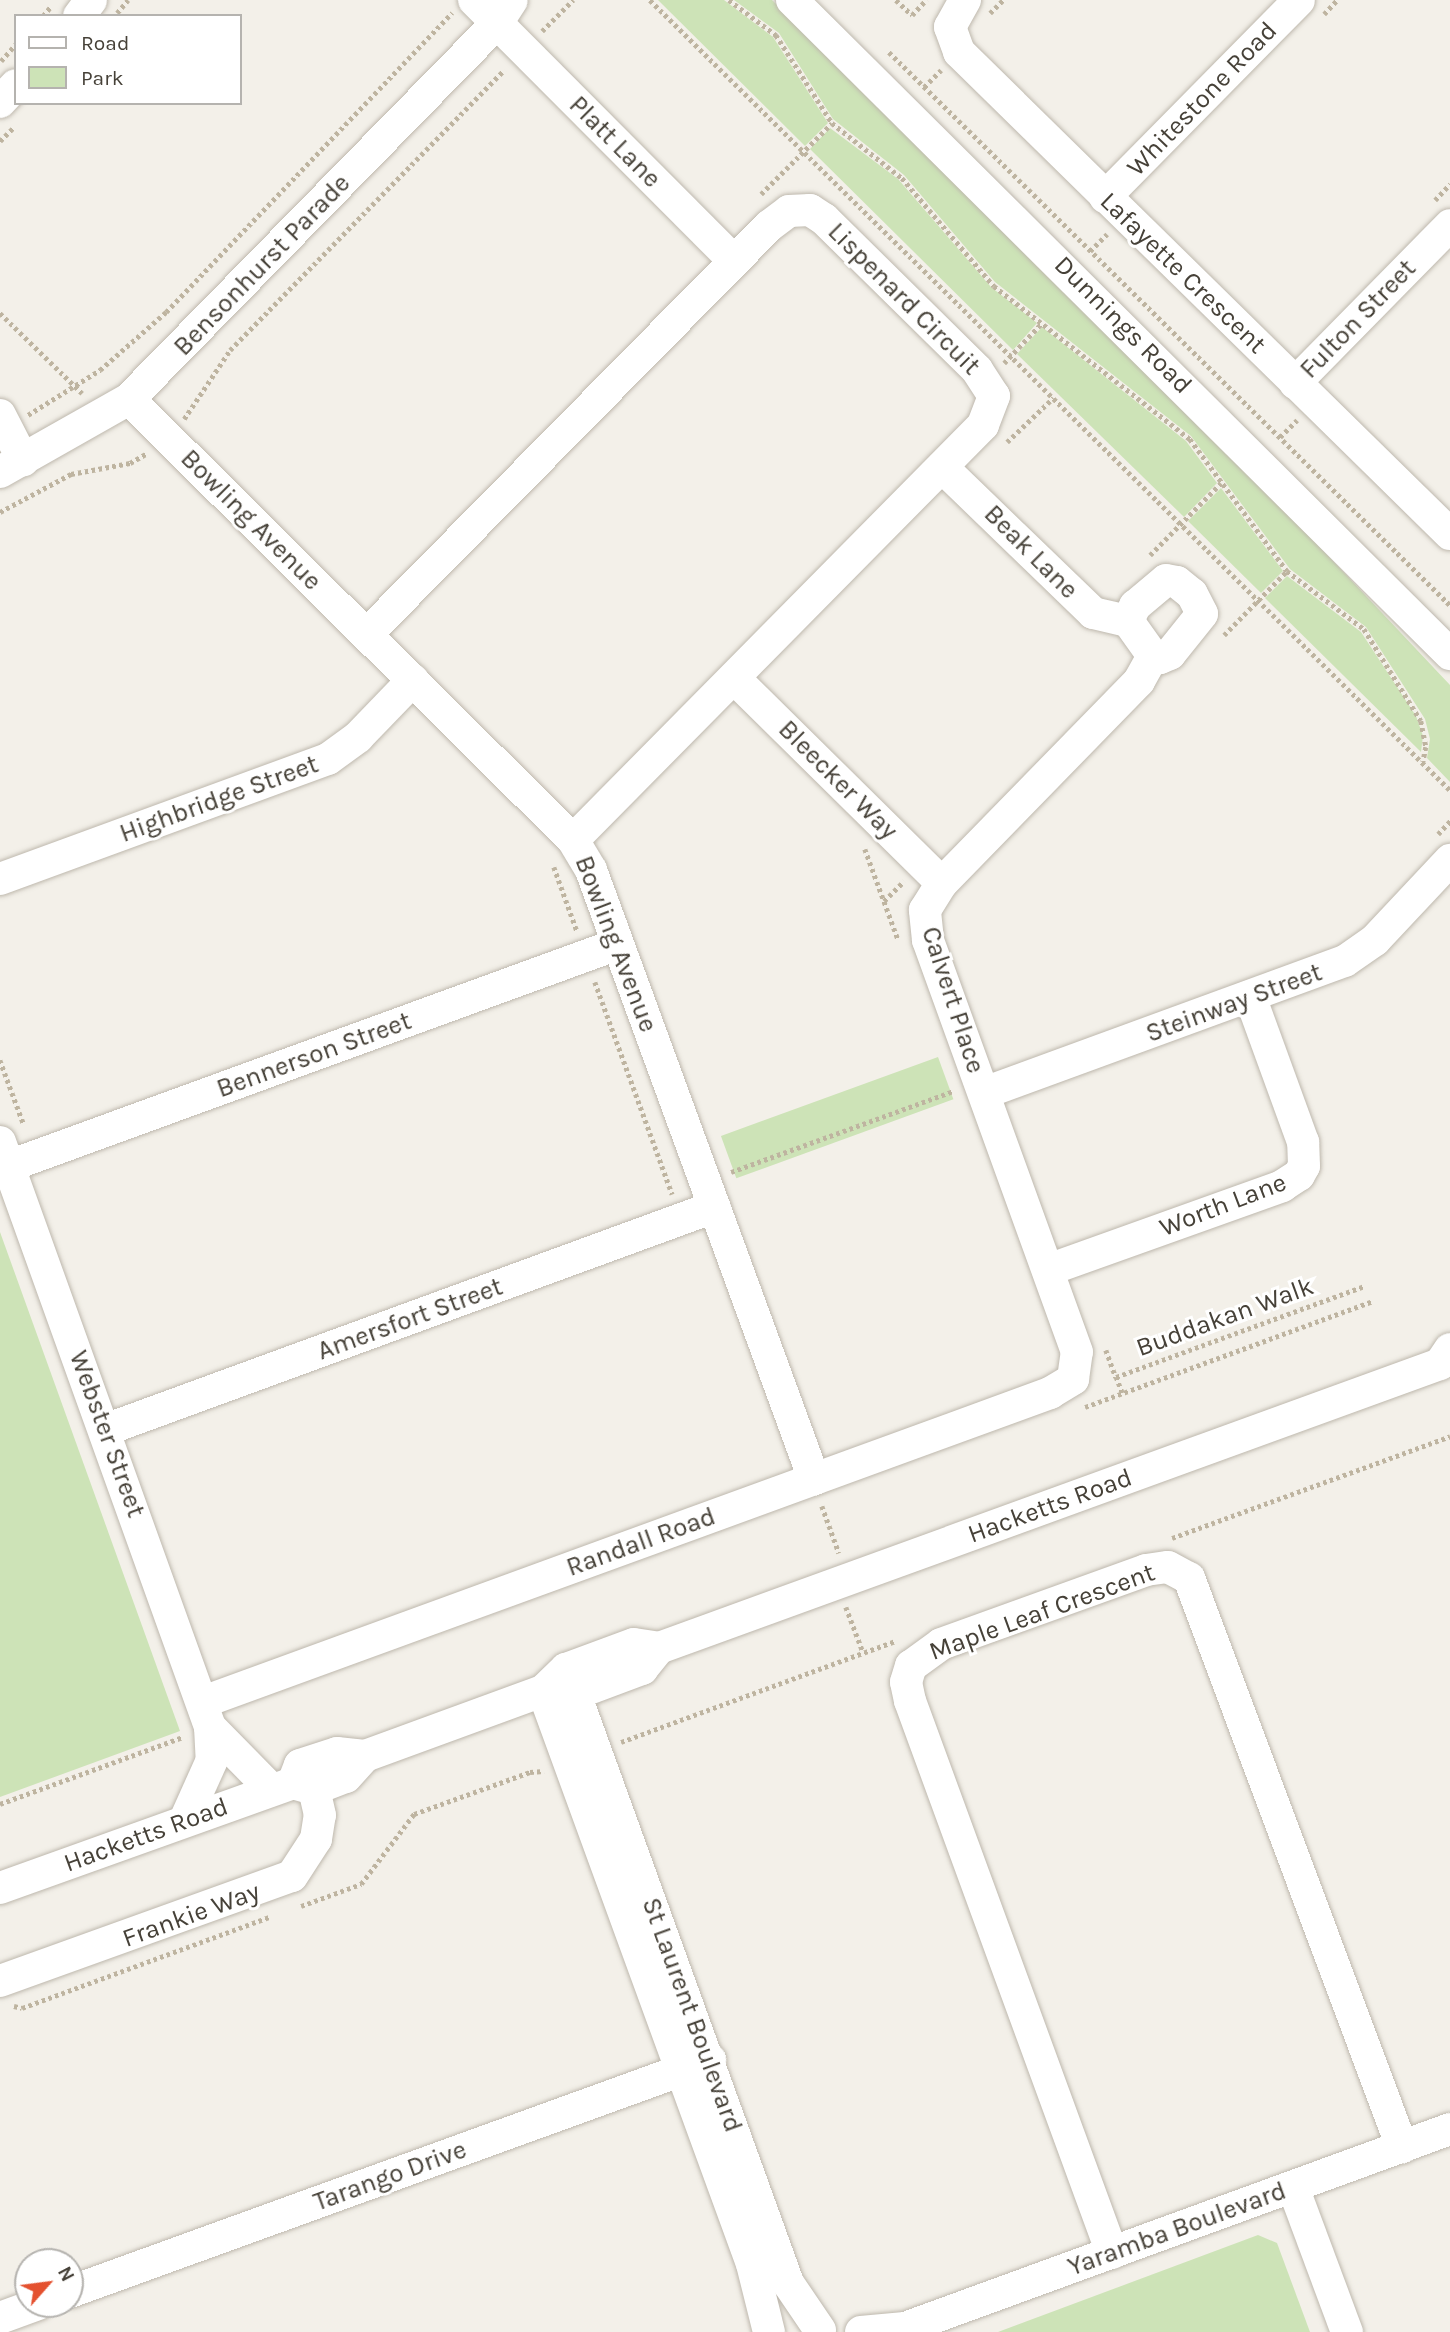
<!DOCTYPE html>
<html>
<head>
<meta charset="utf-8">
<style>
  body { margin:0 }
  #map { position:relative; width:1450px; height:2332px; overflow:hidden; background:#f3f0e9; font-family:Karla,sans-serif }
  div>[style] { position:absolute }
  .green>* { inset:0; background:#cde3b7; transform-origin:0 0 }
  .path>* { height:4.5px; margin-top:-2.25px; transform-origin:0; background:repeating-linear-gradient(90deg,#beb4a0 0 3.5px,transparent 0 7px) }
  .roads { filter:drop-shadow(0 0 2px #beb8ad) drop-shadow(0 0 2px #beb8ad) }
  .minor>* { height:32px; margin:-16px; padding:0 16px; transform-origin:16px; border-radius:16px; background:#fff }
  span { translate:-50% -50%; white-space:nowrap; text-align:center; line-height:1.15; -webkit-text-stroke:6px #fff; paint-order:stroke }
  .street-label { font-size:26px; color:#464138 }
  .legend { position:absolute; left:14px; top:14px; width:228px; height:91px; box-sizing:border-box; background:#fff; border:2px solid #b5b3af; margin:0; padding:9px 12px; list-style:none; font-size:21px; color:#464138 }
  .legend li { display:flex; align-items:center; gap:14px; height:35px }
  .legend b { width:35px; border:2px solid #b5b3af }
  .north { position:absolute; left:14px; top:2248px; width:70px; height:70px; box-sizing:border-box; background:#fff; border:2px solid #b5b3af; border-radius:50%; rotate:62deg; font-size:19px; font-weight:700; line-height:28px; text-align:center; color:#464138 }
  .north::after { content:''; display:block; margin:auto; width:24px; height:32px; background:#e4512f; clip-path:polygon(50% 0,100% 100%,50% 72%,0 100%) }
</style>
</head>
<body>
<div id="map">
  <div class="green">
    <i style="clip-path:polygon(658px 0,724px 0,773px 37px,828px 123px,805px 146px)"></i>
    <i style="clip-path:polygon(734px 0,772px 0,1219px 440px,1450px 685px,1450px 782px,1427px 758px,1430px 739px,1425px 719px,1366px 627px,1290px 569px,1191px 436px,995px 282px,904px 175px,833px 119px,779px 33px)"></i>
    <i style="clip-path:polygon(830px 128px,898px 179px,991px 287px,1037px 323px,1013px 350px,810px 149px)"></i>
    <i style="clip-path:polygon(1042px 327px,1186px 441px,1217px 483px,1184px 517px,1017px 354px)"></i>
    <i style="clip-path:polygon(1221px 488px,1283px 571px,1261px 593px,1188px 521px)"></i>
    <i style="clip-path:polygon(1287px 576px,1361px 632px,1416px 716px,1423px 736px,1421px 752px,1265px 598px)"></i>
    <i style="left:938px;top:1057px;width:45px;height:231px;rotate:70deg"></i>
    <i style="clip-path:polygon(0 1232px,180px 1731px,0 1797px)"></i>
    <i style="clip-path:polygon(1258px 2235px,1277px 2243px,1310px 2332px,998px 2332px)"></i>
  </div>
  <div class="path">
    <i style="left:650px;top:0;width:1124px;rotate:44.64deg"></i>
    <i style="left:729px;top:0;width:59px;rotate:36.7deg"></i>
    <i style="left:776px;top:35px;width:104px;rotate:57.5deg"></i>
    <i style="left:832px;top:123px;width:89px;rotate:38.2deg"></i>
    <i style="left:902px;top:178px;width:142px;rotate:49.6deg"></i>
    <i style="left:994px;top:286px;width:249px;rotate:38deg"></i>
    <i style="left:1190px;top:439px;width:164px;rotate:53.7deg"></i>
    <i style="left:1287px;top:571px;width:96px;rotate:37deg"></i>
    <i style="left:1364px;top:629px;width:108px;rotate:58.2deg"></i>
    <i style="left:1421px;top:721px;width:26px;rotate:79deg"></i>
    <i style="left:1426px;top:747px;width:15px;rotate:101deg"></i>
    <i style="left:896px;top:0;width:22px;rotate:43deg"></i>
    <i style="left:912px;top:15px;width:21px;rotate:-47deg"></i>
    <i style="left:117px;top:13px;width:17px;rotate:-50deg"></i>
    <i style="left:990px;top:13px;width:18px;rotate:-45deg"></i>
    <i style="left:1324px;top:14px;width:19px;rotate:-47deg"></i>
    <i style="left:43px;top:16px;width:13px;rotate:-51deg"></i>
    <i style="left:542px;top:31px;width:44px;rotate:-45deg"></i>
    <i style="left:889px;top:52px;width:788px;rotate:44.59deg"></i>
    <i style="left:1px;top:61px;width:23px;rotate:-49deg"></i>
    <i style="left:924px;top:87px;width:24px;rotate:-45deg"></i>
    <i style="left:0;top:141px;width:20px;rotate:-45deg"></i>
    <i style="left:761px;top:194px;width:100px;rotate:-45deg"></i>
    <i style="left:1435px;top:200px;width:22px;rotate:-47deg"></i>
    <i style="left:1090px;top:251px;width:24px;rotate:-45deg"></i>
    <i style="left:0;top:313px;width:115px;rotate:44.3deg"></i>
    <i style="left:1004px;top:363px;width:55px;rotate:-46.5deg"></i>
    <i style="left:28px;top:415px;width:85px;rotate:-32deg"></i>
    <i style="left:100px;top:370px;width:88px;rotate:-41.3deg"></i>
    <i style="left:166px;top:312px;width:414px;rotate:-46.3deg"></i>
    <i style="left:184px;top:419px;width:83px;rotate:-56.3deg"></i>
    <i style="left:230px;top:350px;width:392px;rotate:-45.6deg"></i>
    <i style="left:1280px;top:437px;width:24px;rotate:-45deg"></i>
    <i style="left:1007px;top:442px;width:64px;rotate:-43.7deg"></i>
    <i style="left:0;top:512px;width:81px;rotate:-28.2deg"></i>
    <i style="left:71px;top:474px;width:60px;rotate:-10.6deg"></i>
    <i style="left:130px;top:463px;width:20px;rotate:-30deg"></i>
    <i style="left:1150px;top:555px;width:101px;rotate:-45.4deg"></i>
    <i style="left:1224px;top:635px;width:90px;rotate:-45.5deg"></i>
    <i style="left:1438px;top:834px;width:18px;rotate:-47deg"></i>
    <i style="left:865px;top:849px;width:96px;rotate:69.9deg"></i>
    <i style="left:554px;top:867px;width:68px;rotate:70.2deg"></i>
    <i style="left:884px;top:901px;width:28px;rotate:-45deg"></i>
    <i style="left:595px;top:982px;width:226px;rotate:70deg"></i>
    <i style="left:0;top:1060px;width:69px;rotate:69.7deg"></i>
    <i style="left:731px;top:1172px;width:236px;rotate:-20deg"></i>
    <i style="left:1106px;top:1350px;width:29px;rotate:70deg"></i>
    <i style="left:1122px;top:1393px;width:17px;rotate:-111deg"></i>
    <i style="left:1116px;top:1377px;width:265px;rotate:-20.1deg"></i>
    <i style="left:1085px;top:1407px;width:305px;rotate:-20.2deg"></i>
    <i style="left:822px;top:1506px;width:50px;rotate:70.1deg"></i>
    <i style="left:1172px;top:1538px;width:296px;rotate:-20.1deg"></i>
    <i style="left:846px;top:1607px;width:48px;rotate:69.3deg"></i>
    <i style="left:621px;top:1742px;width:292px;rotate:-20.2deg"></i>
    <i style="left:0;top:1804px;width:195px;rotate:-20.1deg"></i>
    <i style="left:301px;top:1906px;width:64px;rotate:-20.1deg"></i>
    <i style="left:361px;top:1884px;width:88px;rotate:-52.9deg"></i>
    <i style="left:414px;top:1814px;width:123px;rotate:-19.9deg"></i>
    <i style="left:530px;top:1772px;width:14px;rotate:-4deg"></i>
    <i style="left:14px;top:2006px;width:8px;rotate:14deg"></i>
    <i style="left:22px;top:2008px;width:263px;rotate:-20.2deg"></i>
  </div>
  <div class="roads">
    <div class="minor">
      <i style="left:474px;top:0;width:368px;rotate:45.1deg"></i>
      <i style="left:792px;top:0;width:928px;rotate:44.83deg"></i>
      <i style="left:965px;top:0;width:31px;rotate:119deg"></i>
      <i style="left:950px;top:27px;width:27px;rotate:70deg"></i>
      <i style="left:959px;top:52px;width:688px;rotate:44.47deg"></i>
      <i style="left:79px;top:16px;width:20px;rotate:-53deg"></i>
      <i style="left:0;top:102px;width:23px;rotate:-47deg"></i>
      <i style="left:1105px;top:197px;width:276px;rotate:-45.4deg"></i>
      <i style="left:1295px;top:383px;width:221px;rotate:-45.5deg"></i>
      <i style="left:129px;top:399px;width:626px;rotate:44.81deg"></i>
      <i style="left:573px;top:840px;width:35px;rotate:59deg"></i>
      <i style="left:591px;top:870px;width:649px;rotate:69.89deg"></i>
      <i style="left:0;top:415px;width:51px;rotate:62.9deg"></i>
      <i style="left:942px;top:467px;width:210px;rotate:44deg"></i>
      <i style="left:1093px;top:613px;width:36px;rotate:13deg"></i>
      <i style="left:0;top:472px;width:148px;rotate:-29.5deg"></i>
      <i style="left:129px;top:399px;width:526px;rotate:-45.62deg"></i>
      <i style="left:497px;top:23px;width:27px;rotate:-57deg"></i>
      <i style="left:1166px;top:580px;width:11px;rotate:10deg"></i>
      <i style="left:1177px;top:582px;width:19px;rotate:39deg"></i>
      <i style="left:1192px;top:594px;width:22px;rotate:63deg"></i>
      <i style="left:1202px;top:614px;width:51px;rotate:128.7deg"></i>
      <i style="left:1170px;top:654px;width:11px;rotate:158deg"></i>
      <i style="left:1160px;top:658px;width:7px;rotate:-164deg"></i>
      <i style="left:1153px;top:656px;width:43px;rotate:-125.5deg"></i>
      <i style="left:1128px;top:621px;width:17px;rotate:-65deg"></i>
      <i style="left:1135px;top:606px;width:40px;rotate:-40deg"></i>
      <i style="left:367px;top:634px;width:573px;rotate:-45.42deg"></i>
      <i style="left:769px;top:226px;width:25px;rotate:-37deg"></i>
      <i style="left:789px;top:211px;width:21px;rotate:-3deg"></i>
      <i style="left:810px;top:210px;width:17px;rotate:33deg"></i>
      <i style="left:824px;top:219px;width:215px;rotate:44.6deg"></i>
      <i style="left:977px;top:370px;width:31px;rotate:57deg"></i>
      <i style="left:994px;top:396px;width:31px;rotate:111deg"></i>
      <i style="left:983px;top:425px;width:583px;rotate:134.65deg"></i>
      <i style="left:734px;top:678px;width:292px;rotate:44.6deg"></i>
      <i style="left:0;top:879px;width:349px;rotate:-20.1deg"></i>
      <i style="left:328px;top:759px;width:37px;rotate:-36deg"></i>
      <i style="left:358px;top:737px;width:79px;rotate:-46deg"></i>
      <i style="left:984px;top:1093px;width:384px;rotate:-20.1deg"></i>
      <i style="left:1345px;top:961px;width:37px;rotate:-35deg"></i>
      <i style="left:1375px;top:940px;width:110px;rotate:-46.8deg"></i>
      <i style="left:0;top:1142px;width:622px;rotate:70.25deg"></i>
      <i style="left:210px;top:1727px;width:33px;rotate:87deg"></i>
      <i style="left:212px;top:1760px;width:66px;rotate:114.2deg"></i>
      <i style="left:9px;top:1166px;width:648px;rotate:-20.03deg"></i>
      <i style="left:1048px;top:1270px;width:249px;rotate:-19.7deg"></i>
      <i style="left:1282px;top:1186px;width:20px;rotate:-33deg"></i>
      <i style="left:1299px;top:1175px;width:10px;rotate:-61deg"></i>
      <i style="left:1304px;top:1166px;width:24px;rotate:-92deg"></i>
      <i style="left:1303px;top:1142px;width:155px;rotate:-110deg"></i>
      <i style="left:105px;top:1430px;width:649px;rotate:-20.11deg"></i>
      <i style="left:566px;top:1669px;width:653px;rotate:70.12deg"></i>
      <i style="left:788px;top:2283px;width:57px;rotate:55.8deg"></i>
      <i style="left:543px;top:1691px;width:32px;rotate:-44deg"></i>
      <i style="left:566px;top:1669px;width:72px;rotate:-20.2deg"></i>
      <i style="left:634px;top:1644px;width:25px;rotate:9deg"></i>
      <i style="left:659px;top:1648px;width:831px;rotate:-19.98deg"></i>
      <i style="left:1440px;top:1364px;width:18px;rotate:-56deg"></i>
      <i style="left:543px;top:1691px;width:610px;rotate:69.96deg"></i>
      <i style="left:752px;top:2264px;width:70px;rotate:76deg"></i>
      <i style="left:203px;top:1702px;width:902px;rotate:-20.04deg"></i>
      <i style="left:1050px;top:1393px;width:27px;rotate:-31deg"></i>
      <i style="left:1073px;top:1379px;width:27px;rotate:-82deg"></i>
      <i style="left:1077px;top:1352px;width:438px;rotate:-109.9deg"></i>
      <i style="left:928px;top:940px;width:30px;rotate:-96deg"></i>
      <i style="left:925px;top:910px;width:32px;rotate:-58deg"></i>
      <i style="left:942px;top:883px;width:282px;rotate:-45.7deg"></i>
      <i style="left:1139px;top:681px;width:29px;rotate:-61deg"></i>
      <i style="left:210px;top:1727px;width:88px;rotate:45.5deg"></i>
      <i style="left:293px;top:1783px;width:19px;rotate:-69deg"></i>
      <i style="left:300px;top:1765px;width:39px;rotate:-18deg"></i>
      <i style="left:337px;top:1753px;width:28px;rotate:6deg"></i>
      <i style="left:365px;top:1756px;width:189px;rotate:-20.1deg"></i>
      <i style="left:543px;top:1691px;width:32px;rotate:5deg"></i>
      <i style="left:575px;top:1694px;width:72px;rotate:-20.5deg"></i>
      <i style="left:642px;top:1669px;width:27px;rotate:-51deg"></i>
      <i style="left:0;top:1888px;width:311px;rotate:-19.7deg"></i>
      <i style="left:293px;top:1783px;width:22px;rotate:16deg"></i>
      <i style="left:314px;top:1789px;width:34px;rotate:-21deg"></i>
      <i style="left:346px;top:1777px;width:28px;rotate:-48deg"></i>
      <i style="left:0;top:1981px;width:310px;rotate:-19.8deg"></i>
      <i style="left:292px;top:1876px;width:44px;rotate:-57deg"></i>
      <i style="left:316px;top:1839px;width:24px;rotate:-81deg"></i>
      <i style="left:320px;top:1815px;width:27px;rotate:-103deg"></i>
      <i style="left:1293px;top:2187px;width:155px;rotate:69.6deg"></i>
      <i style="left:1112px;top:2253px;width:588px;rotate:-110.1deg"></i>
      <i style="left:910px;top:1701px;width:19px;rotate:-102deg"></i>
      <i style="left:906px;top:1682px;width:17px;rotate:-73deg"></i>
      <i style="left:911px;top:1666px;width:37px;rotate:-36deg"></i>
      <i style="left:941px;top:1644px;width:218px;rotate:-19.8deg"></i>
      <i style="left:1146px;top:1570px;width:22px;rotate:-8deg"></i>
      <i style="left:1168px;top:1567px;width:24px;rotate:28deg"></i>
      <i style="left:1189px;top:1578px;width:608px;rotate:69.48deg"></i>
      <i style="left:70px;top:2292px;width:681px;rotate:-19.93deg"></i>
      <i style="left:0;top:2318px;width:40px;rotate:-20.2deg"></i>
      <i style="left:861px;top:2332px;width:44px;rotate:-5.2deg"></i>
      <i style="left:905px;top:2328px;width:580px;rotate:-20.06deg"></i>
    </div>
  </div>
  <div class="street-label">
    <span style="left:1202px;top:99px;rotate:-46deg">Whitestone Road</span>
    <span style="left:615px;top:142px;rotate:45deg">Platt Lane</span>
    <span style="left:262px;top:265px;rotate:-46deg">Bensonhurst Parade</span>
    <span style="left:1183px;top:273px;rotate:44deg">Lafayette Crescent</span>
    <span style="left:904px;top:299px;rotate:45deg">Lispenard Circuit</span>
    <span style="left:1358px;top:319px;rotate:-46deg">Fulton Street</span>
    <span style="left:1123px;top:325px;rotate:45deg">Dunnings Road</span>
    <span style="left:251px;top:520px;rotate:45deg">Bowling Avenue</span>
    <span style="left:1031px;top:552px;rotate:45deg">Beak Lane</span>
    <span style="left:838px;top:780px;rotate:45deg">Bleecker Way</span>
    <span style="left:219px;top:799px;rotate:-20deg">Highbridge Street</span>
    <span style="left:616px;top:944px;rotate:69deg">Bowling Avenue</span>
    <span style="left:953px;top:1000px;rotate:72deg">Calvert Place</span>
    <span style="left:1234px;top:1003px;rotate:-20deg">Steinway Street</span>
    <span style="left:314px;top:1055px;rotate:-20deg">Bennerson Street</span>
    <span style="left:1223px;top:1205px;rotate:-21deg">Worth Lane</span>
    <span style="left:1225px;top:1317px;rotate:-20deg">Buddakan Walk</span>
    <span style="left:410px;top:1319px;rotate:-20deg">Amersfort Street</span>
    <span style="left:107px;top:1434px;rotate:70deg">Webster Street</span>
    <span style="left:1050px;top:1506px;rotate:-20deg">Hacketts Road</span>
    <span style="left:641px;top:1542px;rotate:-20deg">Randall Road</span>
    <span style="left:1042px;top:1612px;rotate:-20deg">Maple Leaf Crescent</span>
    <span style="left:146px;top:1835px;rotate:-20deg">Hacketts Road</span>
    <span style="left:191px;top:1915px;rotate:-20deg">Frankie Way</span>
    <span style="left:692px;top:2015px;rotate:70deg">St Laurent Boulevard</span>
    <span style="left:390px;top:2176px;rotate:-20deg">Tarango Drive</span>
    <span style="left:1177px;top:2229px;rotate:-20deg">Yaramba Boulevard</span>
  </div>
  <ul class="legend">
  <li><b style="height:9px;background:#fff"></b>Road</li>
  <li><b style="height:19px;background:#cde3b7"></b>Park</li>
  </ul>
  <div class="north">N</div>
</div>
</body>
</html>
